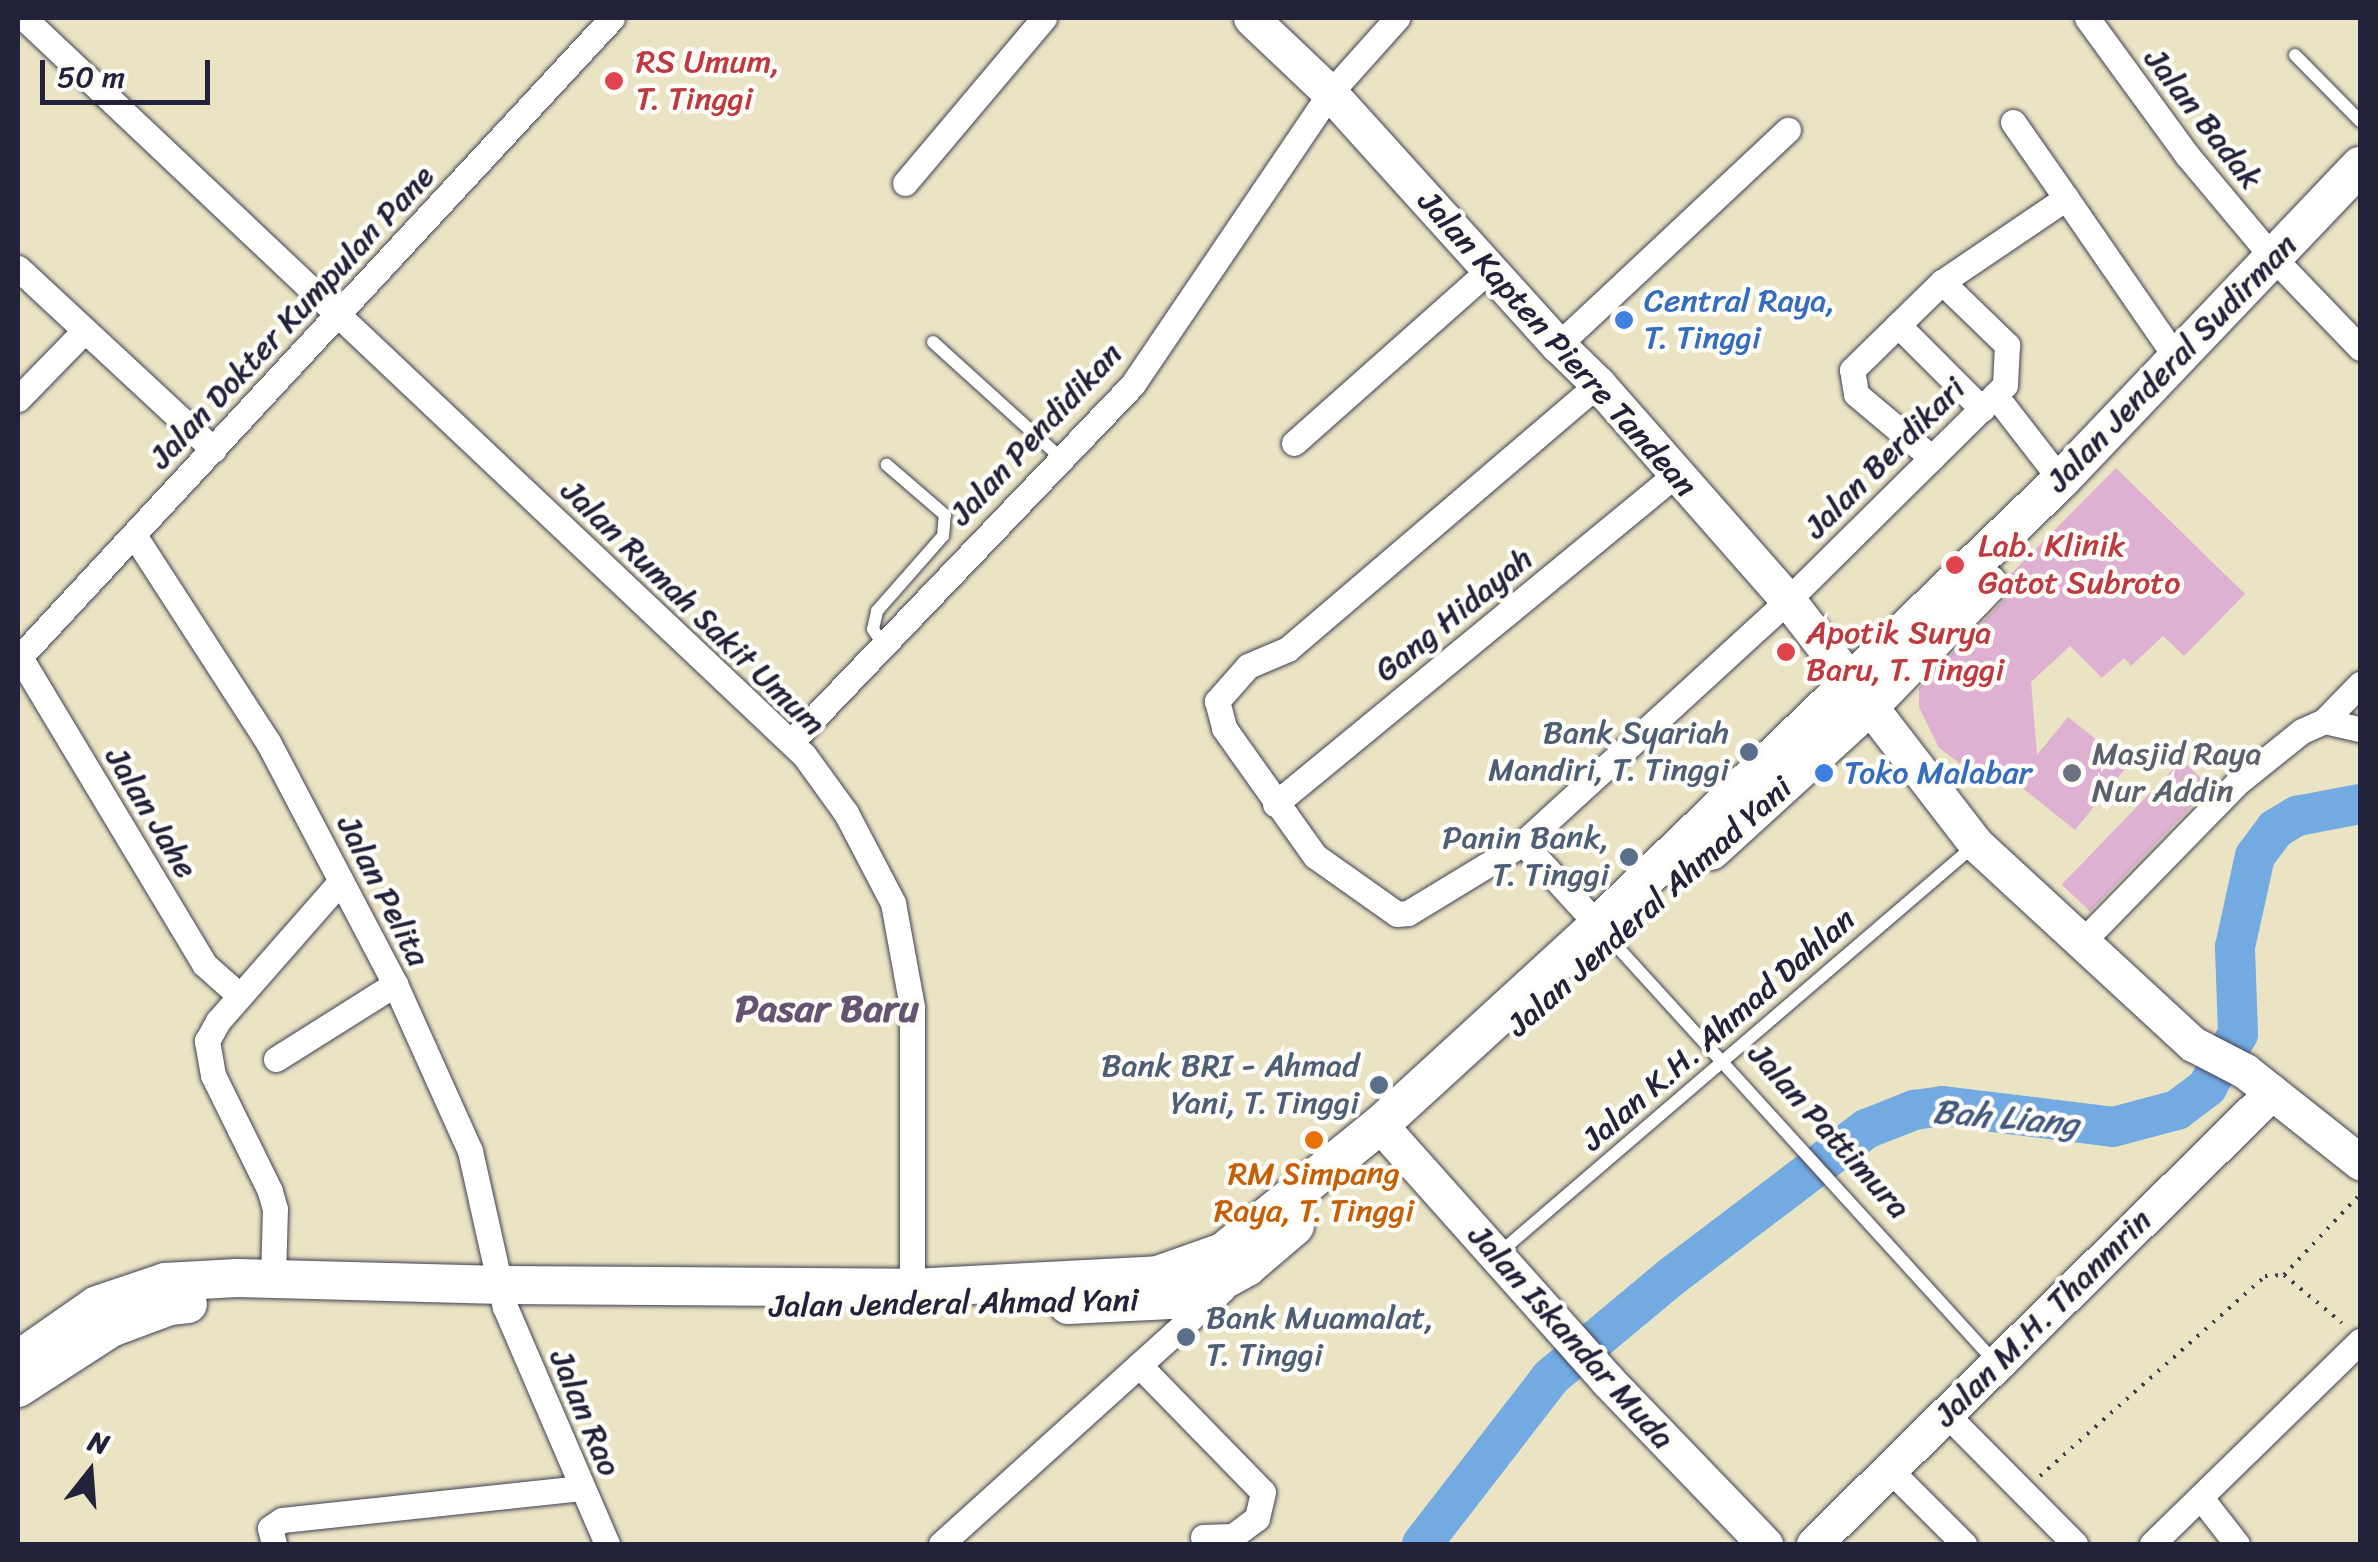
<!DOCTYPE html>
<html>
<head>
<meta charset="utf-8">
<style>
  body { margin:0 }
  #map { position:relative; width:2378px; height:1562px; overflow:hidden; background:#eae4c5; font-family:Sriracha,sans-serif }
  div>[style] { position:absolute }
  .river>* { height:40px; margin:-20px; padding:0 20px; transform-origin:20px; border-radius:20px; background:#73aae1 }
  .building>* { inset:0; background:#deb0d2; transform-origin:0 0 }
  .path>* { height:4px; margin-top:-2px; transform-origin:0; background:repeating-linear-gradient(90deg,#403f50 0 2.5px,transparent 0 10.5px) }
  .roads { filter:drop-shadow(0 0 2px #403f50) drop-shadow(0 0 2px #403f50) }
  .lane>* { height:12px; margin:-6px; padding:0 6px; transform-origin:6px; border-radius:6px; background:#fff }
  .street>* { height:25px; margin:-12.5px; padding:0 12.5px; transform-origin:12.5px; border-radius:12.5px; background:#fff }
  .secondary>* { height:35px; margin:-17.5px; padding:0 17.5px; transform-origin:17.5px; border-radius:17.5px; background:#fff }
  .primary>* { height:38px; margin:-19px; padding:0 19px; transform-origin:19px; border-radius:19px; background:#fff }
  .dots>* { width:28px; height:28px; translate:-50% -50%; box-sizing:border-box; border:5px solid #fdfcf7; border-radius:50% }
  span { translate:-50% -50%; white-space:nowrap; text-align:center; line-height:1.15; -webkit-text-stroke:9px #fdfcf7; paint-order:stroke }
  .health-label { font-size:32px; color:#be3a42 }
  .left { translate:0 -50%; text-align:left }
  .street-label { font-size:32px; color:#22223b }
  .shop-label { font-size:32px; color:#366cbe }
  .service-label { font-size:32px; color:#4e5e75 }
  .right { translate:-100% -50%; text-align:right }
  .worship-label { font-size:32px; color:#5b616d }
  .food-label { font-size:32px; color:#c56008 }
  .water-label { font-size:35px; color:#42587d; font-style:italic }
  .quarter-label { font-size:38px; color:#645470; font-weight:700 }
  .frame { position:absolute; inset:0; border:20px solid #22223b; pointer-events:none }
  .north { position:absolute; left:40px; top:1422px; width:100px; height:100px; -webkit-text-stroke:8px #fdfcf7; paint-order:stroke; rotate:17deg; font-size:28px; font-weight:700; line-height:40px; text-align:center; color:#22223b }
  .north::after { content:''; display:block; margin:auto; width:35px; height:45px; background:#22223b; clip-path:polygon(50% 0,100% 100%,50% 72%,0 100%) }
  .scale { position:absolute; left:40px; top:60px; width:170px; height:45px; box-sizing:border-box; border:5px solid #22223b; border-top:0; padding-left:12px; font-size:30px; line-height:35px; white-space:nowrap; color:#22223b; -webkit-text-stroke:8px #fdfcf7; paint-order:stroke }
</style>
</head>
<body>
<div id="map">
  <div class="river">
    <i style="left:1422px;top:1544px;width:211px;rotate:-52.3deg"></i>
    <i style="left:1551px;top:1377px;width:156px;rotate:-39.8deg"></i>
    <i style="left:1671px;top:1277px;width:245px;rotate:-37.2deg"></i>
    <i style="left:1866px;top:1129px;width:52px;rotate:-21.6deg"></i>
    <i style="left:1914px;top:1110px;width:29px;rotate:-8deg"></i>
    <i style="left:1943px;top:1106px;width:171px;rotate:7deg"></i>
    <i style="left:2113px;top:1127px;width:66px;rotate:-14.9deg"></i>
    <i style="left:2177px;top:1110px;width:38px;rotate:-37deg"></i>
    <i style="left:2207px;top:1087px;width:61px;rotate:-59.7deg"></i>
    <i style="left:2238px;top:1034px;width:87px;rotate:-92deg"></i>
    <i style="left:2235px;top:947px;width:93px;rotate:-77.6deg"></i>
    <i style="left:2255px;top:856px;width:34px;rotate:-53deg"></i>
    <i style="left:2275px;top:829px;width:26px;rotate:-31deg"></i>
    <i style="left:2297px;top:816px;width:64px;rotate:-10.8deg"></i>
  </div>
  <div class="building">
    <i style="clip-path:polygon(2116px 468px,2245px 594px,2184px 656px,2163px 636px,2131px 666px,2124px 658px,2102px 678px,2070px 646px,2031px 682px,2037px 755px,2068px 717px,2128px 765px,2075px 830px,1990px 762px,1978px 777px,1939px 748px,1919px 707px,1919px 688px,2004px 600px,2010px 588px,2009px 576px)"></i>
    <i style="left:2182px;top:760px;width:39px;height:173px;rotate:44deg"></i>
  </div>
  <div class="path">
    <i style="left:2284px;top:1275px;width:111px;rotate:-46.8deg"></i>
    <i style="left:2040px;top:1476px;width:301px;rotate:-41.6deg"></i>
    <i style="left:2265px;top:1276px;width:19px;rotate:-3deg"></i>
    <i style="left:2284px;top:1275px;width:75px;rotate:39.6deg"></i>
  </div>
  <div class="roads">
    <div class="lane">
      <i style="left:2295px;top:55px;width:93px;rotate:45.4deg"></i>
      <i style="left:933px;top:342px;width:171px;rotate:42.2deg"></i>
      <i style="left:884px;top:646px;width:20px;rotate:-123deg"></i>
      <i style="left:873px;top:629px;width:18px;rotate:-77deg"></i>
      <i style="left:877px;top:611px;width:100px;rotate:-48.7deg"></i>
      <i style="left:943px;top:536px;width:21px;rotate:-85deg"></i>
      <i style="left:945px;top:515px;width:77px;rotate:-139.2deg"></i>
      <i style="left:1612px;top:941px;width:568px;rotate:47.71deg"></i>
      <i style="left:1498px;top:1254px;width:630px;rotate:-40.62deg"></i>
    </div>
    <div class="street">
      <i style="left:24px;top:18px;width:1073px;rotate:43.38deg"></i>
      <i style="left:804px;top:755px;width:72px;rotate:54.1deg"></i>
      <i style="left:846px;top:813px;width:102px;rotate:62.4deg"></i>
      <i style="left:893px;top:903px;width:106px;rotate:79.6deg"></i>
      <i style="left:912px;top:1007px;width:293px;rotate:90deg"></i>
      <i style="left:2087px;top:18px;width:170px;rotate:53.9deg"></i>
      <i style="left:2187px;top:155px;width:134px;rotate:50.1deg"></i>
      <i style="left:2013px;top:122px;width:93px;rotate:55.1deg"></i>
      <i style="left:905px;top:183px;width:216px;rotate:-49.9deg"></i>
      <i style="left:18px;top:268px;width:267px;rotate:42.9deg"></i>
      <i style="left:2286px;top:271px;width:107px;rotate:46.1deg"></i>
      <i style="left:1942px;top:282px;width:150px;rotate:-34.1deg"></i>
      <i style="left:2066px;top:198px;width:196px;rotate:55.4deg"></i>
      <i style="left:1898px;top:325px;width:119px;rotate:45deg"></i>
      <i style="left:1558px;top:345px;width:315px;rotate:-43.1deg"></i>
      <i style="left:1598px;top:384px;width:408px;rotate:139.5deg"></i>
      <i style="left:1288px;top:649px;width:43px;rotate:157deg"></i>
      <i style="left:1248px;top:666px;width:47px;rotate:131.5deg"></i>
      <i style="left:1217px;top:701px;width:28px;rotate:75deg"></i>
      <i style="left:1224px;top:728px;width:157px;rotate:54.6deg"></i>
      <i style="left:1315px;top:856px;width:100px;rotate:35.3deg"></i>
      <i style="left:1397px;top:914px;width:11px;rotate:-5deg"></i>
      <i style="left:1408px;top:913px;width:135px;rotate:-31.3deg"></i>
      <i style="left:1523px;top:843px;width:360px;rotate:-42.5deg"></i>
      <i style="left:1788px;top:600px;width:291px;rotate:-44.7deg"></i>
      <i style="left:1995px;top:395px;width:108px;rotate:52.2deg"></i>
      <i style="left:18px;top:399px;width:96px;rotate:-45.8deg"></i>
      <i style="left:1294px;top:443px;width:262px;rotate:-41.6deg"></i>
      <i style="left:1932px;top:458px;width:99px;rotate:-139.9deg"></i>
      <i style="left:1856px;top:394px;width:24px;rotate:-99deg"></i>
      <i style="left:1852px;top:370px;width:126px;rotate:-44.4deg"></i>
      <i style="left:1942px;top:282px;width:91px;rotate:44.1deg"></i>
      <i style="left:2007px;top:345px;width:40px;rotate:92.9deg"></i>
      <i style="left:2005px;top:385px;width:14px;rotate:135deg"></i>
      <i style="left:134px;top:535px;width:247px;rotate:57.1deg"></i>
      <i style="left:268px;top:742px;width:273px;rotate:62.3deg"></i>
      <i style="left:395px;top:984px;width:183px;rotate:65.8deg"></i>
      <i style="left:470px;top:1151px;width:160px;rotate:77.4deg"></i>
      <i style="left:505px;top:1307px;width:258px;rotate:66.7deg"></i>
      <i style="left:18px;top:654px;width:362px;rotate:59deg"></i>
      <i style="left:204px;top:964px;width:48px;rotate:41.6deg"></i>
      <i style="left:18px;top:659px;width:874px;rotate:-47.18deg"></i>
      <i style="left:2324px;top:721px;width:37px;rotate:13deg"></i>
      <i style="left:791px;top:742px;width:495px;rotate:-46.3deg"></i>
      <i style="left:1133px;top:384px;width:351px;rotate:-55.9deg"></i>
      <i style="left:1330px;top:93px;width:101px;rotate:-48.2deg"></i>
      <i style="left:1275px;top:804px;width:518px;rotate:-39.44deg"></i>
      <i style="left:1523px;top:843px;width:111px;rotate:47.6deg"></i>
      <i style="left:2080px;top:944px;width:225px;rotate:-45.7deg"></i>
      <i style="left:2237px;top:783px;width:83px;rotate:-38.7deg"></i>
      <i style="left:2302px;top:731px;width:24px;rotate:-24deg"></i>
      <i style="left:2324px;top:721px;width:52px;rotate:-45.8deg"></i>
      <i style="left:276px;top:1059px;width:141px;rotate:-32.2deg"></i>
      <i style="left:273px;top:1279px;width:70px;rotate:-88.4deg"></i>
      <i style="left:275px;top:1209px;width:19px;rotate:-106deg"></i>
      <i style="left:270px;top:1191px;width:129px;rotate:-116.2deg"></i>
      <i style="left:213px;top:1075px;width:35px;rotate:-100deg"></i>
      <i style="left:207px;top:1041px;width:23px;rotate:-61deg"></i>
      <i style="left:218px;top:1021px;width:186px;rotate:-48.7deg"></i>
      <i style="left:1139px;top:1365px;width:177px;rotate:45.7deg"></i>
      <i style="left:1263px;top:1492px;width:27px;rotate:103deg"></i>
      <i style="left:1257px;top:1518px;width:30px;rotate:143deg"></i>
      <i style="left:1233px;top:1536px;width:30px;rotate:178deg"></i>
      <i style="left:1946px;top:1414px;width:183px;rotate:45.2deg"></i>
      <i style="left:1890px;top:1470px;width:105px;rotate:45deg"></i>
      <i style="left:2201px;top:1498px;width:58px;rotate:52deg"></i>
      <i style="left:274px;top:1544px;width:16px;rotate:-104deg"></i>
      <i style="left:270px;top:1528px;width:14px;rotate:-34deg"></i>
      <i style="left:282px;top:1520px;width:301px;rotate:-6.1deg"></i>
      <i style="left:941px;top:1544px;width:380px;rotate:-42.1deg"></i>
      <i style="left:2152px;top:1544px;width:291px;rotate:-44.3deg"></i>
    </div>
    <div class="secondary">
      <i style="left:1251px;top:18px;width:109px;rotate:43.5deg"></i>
      <i style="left:1330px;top:93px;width:340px;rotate:47.9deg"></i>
      <i style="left:1558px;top:345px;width:56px;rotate:44.3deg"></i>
      <i style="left:1598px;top:384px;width:288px;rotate:48.7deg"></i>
      <i style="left:1788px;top:600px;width:308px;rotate:52.4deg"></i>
      <i style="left:1976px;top:844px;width:295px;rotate:42.7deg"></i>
      <i style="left:2193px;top:1044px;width:59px;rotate:27.4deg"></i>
      <i style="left:2245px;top:1071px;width:147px;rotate:38.4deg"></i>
      <i style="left:1380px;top:1125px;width:341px;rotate:48.3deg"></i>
      <i style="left:1607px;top:1380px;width:228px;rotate:46.1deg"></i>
      <i style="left:1814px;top:1544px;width:643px;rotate:-44.62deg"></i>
    </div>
    <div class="primary">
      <i style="left:1711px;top:851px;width:215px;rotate:-42.4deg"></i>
      <i style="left:1870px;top:706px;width:170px;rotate:-46deg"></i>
      <i style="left:1068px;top:1305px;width:103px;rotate:-2.8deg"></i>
      <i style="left:1171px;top:1300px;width:44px;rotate:-18.4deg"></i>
      <i style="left:1213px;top:1286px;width:39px;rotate:-29deg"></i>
      <i style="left:1247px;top:1267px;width:63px;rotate:-40.5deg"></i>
      <i style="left:18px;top:1360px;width:96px;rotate:-34.8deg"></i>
      <i style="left:97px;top:1305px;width:72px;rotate:-18.7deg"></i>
      <i style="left:165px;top:1282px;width:72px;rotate:-3.2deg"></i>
      <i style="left:237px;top:1278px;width:265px;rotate:1.5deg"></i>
      <i style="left:502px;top:1285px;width:411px;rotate:0.4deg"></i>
      <i style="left:913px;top:1288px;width:245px;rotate:-3deg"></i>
      <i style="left:1158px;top:1275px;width:69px;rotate:-19.5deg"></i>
      <i style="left:1223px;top:1252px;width:202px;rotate:-39deg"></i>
      <i style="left:1380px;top:1125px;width:296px;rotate:-42.5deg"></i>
      <i style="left:1598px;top:925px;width:642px;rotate:-43.86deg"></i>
      <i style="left:2061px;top:480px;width:434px;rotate:-46.4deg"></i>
      <i style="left:18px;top:1388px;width:111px;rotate:-32.8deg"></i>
      <i style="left:111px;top:1328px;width:63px;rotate:-20.4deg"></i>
      <i style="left:170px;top:1306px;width:18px;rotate:-6deg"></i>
    </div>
  </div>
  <div class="dots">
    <i style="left:614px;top:81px;background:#e0444e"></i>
    <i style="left:1624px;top:320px;background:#3f7fe0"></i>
    <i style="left:1955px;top:565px;background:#e0444e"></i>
    <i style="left:1786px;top:652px;background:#e0444e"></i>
    <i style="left:1749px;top:752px;background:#5c6f8a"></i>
    <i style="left:1824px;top:773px;background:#3f7fe0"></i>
    <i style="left:2072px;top:773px;background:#6b7280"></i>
    <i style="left:1629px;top:857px;background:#5c6f8a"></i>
    <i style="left:1379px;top:1085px;background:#5c6f8a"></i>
    <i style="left:1314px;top:1140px;background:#e8710a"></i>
    <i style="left:1186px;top:1337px;background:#5c6f8a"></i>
  </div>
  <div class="health-label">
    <span class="left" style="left:636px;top:81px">RS Umum,<br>T. Tinggi</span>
    <span class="left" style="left:1978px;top:565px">Lab. Klinik<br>Gatot Subroto</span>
    <span class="left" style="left:1806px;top:652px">Apotik Surya<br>Baru, T. Tinggi</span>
  </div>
  <div class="street-label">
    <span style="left:2203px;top:119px;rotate:52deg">Jalan Badak</span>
    <span style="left:292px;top:317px;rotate:-47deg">Jalan Dokter Kumpulan Pane</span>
    <span style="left:1557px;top:344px;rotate:48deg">Jalan Kapten Pierre Tandean</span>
    <span style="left:2172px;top:363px;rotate:-46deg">Jalan Jenderal Sudirman</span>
    <span style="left:1036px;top:434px;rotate:-47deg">Jalan Pendidikan</span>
    <span style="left:1885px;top:458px;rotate:-45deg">Jalan Berdikari</span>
    <span style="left:693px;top:608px;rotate:44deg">Jalan Rumah Sakit Umum</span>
    <span style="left:1454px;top:615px;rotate:-39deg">Gang Hidayah</span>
    <span style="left:151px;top:813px;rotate:59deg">Jalan Jahe</span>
    <span style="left:383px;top:891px;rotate:63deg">Jalan Pelita</span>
    <span style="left:1650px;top:907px;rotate:-42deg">Jalan Jenderal Ahmad Yani</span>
    <span style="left:1719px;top:1030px;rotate:-41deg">Jalan K.H. Ahmad Dahlan</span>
    <span style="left:1829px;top:1131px;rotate:48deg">Jalan Pattimura</span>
    <span style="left:954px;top:1304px;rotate:-1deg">Jalan Jenderal Ahmad Yani</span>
    <span style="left:2043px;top:1318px;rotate:-45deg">Jalan M.H. Thanmrin</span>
    <span style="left:1571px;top:1337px;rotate:48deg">Jalan Iskandar Muda</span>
    <span style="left:585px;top:1413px;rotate:67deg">Jalan Rao</span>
  </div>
  <div class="shop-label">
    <span class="left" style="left:1644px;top:320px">Central Raya,<br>T. Tinggi</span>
    <span class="left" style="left:1844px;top:773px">Toko Malabar</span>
  </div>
  <div class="service-label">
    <span class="right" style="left:1729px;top:752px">Bank Syariah<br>Mandiri, T. Tinggi</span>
    <span class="right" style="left:1609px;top:857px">Panin Bank,<br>T. Tinggi</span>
    <span class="right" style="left:1359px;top:1085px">Bank BRI - Ahmad<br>Yani, T. Tinggi</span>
    <span class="left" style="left:1206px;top:1337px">Bank Muamalat,<br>T. Tinggi</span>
  </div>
  <div class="worship-label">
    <span class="left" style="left:2092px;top:773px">Masjid Raya<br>Nur Addin</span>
  </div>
  <div class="food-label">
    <span style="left:1314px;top:1193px">RM Simpang<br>Raya, T. Tinggi</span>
  </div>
  <div class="water-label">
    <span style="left:2006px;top:1117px;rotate:5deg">Bah Liang</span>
  </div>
  <div class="quarter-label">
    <span style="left:827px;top:1009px">Pasar Baru</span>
  </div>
  <div class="frame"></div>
  <div class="north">N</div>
  <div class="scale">50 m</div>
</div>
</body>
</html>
